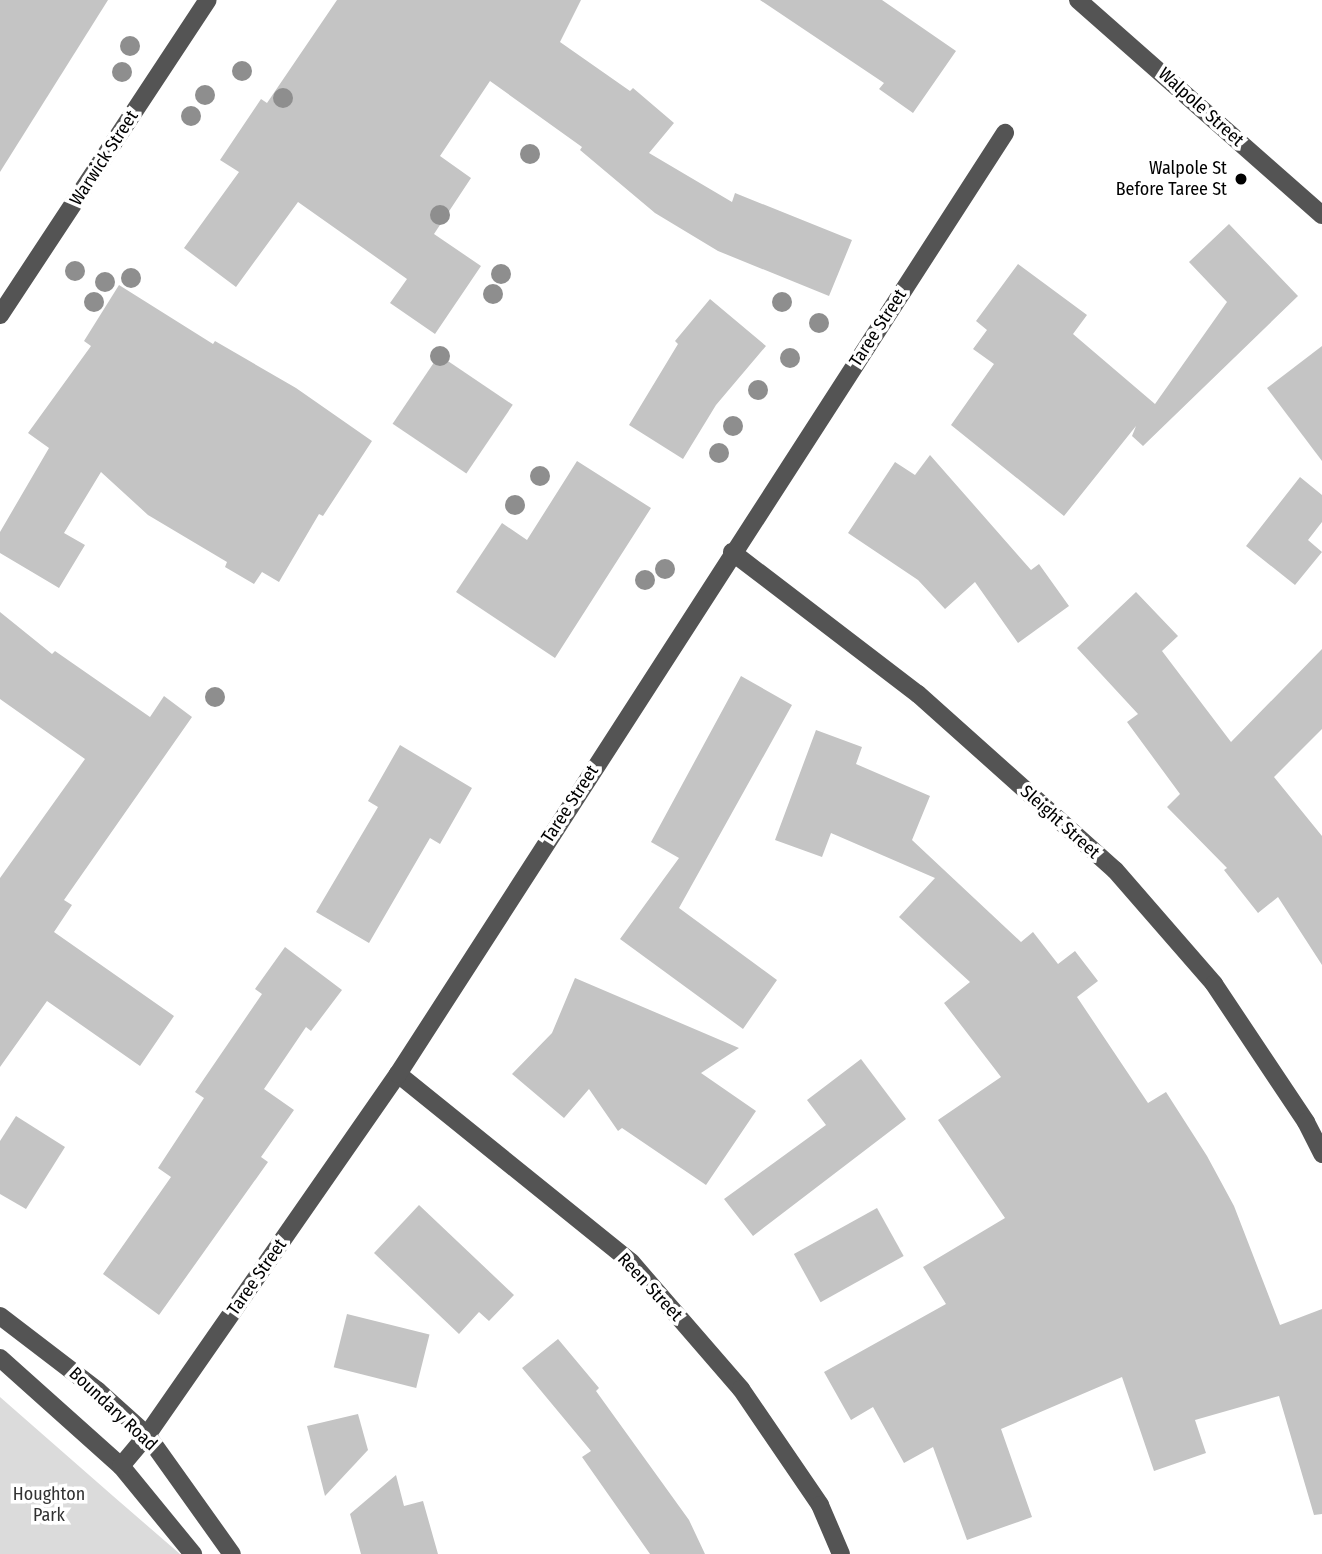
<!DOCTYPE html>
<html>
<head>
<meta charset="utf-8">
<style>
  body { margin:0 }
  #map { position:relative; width:1322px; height:1554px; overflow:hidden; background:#fff; font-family:"Fira Sans Condensed",sans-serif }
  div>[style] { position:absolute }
  .green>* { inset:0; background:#dbdbdb }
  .building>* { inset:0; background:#c4c4c4; transform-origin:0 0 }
  .minor>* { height:18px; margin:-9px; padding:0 9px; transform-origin:9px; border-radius:9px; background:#545454 }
  .trees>* { width:20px; height:20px; margin:-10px; border-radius:50%; background:#8e8e8e }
  .dots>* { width:19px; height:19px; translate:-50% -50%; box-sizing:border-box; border:4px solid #fff; border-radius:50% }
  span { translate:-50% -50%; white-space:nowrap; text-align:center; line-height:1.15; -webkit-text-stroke:7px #fff; paint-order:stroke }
  .street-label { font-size:18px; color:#000 }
  .poi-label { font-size:18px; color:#000 }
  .right { translate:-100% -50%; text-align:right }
  .park-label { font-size:18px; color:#323232 }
</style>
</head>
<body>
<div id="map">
  <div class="green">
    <i style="clip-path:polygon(0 1397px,113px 1496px,180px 1554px,0 1554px)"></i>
  </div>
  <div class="building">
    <i style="clip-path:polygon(0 0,108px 0,0 172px)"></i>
    <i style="clip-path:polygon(337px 0,581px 0,560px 42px,630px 91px,633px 88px,674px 123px,649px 153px,732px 202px,735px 193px,852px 240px,829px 296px,718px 251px,655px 213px,580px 150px,582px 147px,490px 81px,440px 156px,471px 178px,434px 234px,481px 266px,435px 334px,390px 303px,407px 279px,298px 202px,236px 287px,184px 248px,239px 172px,220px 160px,261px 99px,267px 103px)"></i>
    <i style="clip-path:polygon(760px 0,882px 0,956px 51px,913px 113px,879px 89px,884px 83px)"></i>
    <i style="clip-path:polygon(1229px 224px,1298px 296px,1143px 446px,1132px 436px,1136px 426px,1064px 516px,951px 425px,994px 364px,973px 349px,987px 330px,976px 321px,1018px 264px,1087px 315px,1073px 334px,1155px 404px,1227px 302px,1189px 262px)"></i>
    <i style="clip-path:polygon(119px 285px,213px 344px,215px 341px,296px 388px,372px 441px,323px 516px,319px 514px,279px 582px,262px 572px,254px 584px,225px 567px,227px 562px,148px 515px,101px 472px,64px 533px,85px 545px,59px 588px,0 553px,0 532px,49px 448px,28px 433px,91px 346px,84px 341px)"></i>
    <i style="clip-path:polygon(710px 299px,766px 346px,716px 405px,683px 459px,629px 425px,678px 344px,675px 341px)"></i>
    <i style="clip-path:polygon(1322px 346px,1322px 461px,1267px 388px)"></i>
    <i style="left:439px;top:355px;width:89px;height:83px;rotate:34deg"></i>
    <i style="clip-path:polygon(930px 455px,1031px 570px,1039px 564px,1069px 606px,1018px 643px,975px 582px,945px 609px,918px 580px,848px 533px,895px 462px,915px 475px)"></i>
    <i style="clip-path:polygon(577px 461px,651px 508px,555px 658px,456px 592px,502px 523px,527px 540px)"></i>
    <i style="clip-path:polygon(1300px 477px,1322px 495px,1322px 522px,1308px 540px,1322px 552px,1295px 585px,1246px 546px)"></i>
    <i style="clip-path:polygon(1136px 592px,1178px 636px,1162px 651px,1231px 742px,1322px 649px,1322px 729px,1274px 777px,1322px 836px,1322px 965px,1278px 897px,1258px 913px,1224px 870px,1227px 868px,1167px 807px,1180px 794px,1127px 722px,1138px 714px,1077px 648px)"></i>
    <i style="clip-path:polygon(0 612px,52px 654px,55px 651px,150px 717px,164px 696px,192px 717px,64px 900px,72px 905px,54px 932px,174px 1016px,140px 1066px,47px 1001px,0 1067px,0 878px,85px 759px,0 699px)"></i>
    <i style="clip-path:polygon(741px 676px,792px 705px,679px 908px,777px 980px,743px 1029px,620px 939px,679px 858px,651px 842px)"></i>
    <i style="clip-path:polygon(816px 730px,862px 747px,856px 764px,930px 796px,912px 840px,1021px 942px,1033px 932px,1058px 964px,1075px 951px,1098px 981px,1077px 997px,1148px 1103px,1166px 1092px,1207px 1156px,1234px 1206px,1280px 1325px,1322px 1309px,1322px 1514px,1314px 1515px,1279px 1396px,1195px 1420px,1206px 1453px,1154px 1471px,1122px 1377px,1001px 1429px,1032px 1517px,967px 1540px,933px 1447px,904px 1463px,873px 1407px,851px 1420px,824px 1372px,946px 1304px,923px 1267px,1005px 1218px,938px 1120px,1001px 1077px,944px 1003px,970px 982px,899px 917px,935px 878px,831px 833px,822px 857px,775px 840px)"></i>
    <i style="clip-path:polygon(400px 745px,472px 788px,440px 844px,430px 838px,369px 943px,316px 912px,378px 807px,368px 801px)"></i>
    <i style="clip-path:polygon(285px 947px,342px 990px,311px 1031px,306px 1027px,264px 1089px,294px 1110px,261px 1157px,268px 1162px,159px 1315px,103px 1274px,171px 1177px,158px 1168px,204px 1098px,195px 1092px,262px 994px,255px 989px)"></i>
    <i style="clip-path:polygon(575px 978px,739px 1048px,701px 1073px,756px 1111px,706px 1185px,622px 1128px,618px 1131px,589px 1089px,564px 1118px,512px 1074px,552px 1033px)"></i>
    <i style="clip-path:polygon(861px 1059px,906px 1119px,753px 1236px,724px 1199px,826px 1125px,807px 1100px)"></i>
    <i style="clip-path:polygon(16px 1116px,65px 1147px,26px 1209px,0 1194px,0 1141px)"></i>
    <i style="clip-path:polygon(419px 1205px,514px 1295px,489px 1321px,479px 1312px,459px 1334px,374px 1253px)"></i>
    <i style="left:877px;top:1208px;width:55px;height:95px;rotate:61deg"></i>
    <i style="left:347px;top:1314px;width:85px;height:55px;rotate:14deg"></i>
    <i style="clip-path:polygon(558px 1339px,599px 1388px,596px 1391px,689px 1520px,705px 1554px,650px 1554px,582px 1457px,591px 1451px,522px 1368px)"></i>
    <i style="clip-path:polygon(358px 1414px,368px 1450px,325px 1496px,307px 1426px)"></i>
    <i style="clip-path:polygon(396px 1475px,404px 1506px,423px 1501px,438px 1554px,361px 1554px,350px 1514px)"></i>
  </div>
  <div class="minor">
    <i style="left:1078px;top:0;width:325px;rotate:41.4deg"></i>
    <i style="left:0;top:315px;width:377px;rotate:-56.6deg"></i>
    <i style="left:732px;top:552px;width:234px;rotate:37.4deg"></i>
    <i style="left:918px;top:694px;width:264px;rotate:41.8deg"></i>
    <i style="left:1115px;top:870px;width:151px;rotate:49deg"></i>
    <i style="left:1214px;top:984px;width:166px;rotate:56.3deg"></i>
    <i style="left:1306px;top:1122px;width:36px;rotate:63deg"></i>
    <i style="left:398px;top:1074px;width:299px;rotate:38.9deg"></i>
    <i style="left:631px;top:1262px;width:168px;rotate:49.1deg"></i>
    <i style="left:741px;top:1389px;width:140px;rotate:55.7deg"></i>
    <i style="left:820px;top:1505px;width:53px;rotate:66.8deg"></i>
    <i style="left:0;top:1316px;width:123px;rotate:37.4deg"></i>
    <i style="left:98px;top:1391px;width:66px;rotate:41.9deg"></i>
    <i style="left:147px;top:1435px;width:146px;rotate:54.5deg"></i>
    <i style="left:0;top:1358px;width:162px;rotate:41.8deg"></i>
    <i style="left:121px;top:1466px;width:114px;rotate:50.7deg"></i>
    <i style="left:121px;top:1466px;width:40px;rotate:-50deg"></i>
    <i style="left:147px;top:1435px;width:440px;rotate:-55.2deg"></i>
    <i style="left:398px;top:1074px;width:1120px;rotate:-57.18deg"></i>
  </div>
  <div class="trees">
    <i style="left:130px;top:46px"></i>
    <i style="left:242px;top:71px"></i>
    <i style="left:122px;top:72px"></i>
    <i style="left:205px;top:95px"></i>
    <i style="left:283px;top:98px"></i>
    <i style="left:191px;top:116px"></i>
    <i style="left:530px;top:154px"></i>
    <i style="left:440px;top:215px"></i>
    <i style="left:75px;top:271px"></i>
    <i style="left:501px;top:274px"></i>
    <i style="left:131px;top:278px"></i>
    <i style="left:105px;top:282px"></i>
    <i style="left:493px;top:294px"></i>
    <i style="left:94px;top:302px"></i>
    <i style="left:782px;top:302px"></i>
    <i style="left:819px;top:323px"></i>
    <i style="left:440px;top:356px"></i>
    <i style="left:790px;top:358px"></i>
    <i style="left:758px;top:390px"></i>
    <i style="left:733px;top:426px"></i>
    <i style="left:719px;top:453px"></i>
    <i style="left:540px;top:476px"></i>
    <i style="left:515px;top:505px"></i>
    <i style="left:665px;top:569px"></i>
    <i style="left:645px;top:580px"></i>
    <i style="left:215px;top:697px"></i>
  </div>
  <div class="dots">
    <i style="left:1241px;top:179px;background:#000"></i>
  </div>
  <div class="street-label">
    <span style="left:1201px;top:107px;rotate:42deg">Walpole Street</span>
    <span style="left:104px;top:158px;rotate:-57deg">Warwick Street</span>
    <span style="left:878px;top:328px;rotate:-57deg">Taree Street</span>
    <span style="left:570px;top:804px;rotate:-57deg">Taree Street</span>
    <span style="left:1060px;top:822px;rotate:42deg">Sleight Street</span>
    <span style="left:257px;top:1277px;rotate:-55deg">Taree Street</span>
    <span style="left:650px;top:1287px;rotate:47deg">Reen Street</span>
    <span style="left:113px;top:1409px;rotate:43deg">Boundary Road</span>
  </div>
  <div class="poi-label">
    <span class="right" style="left:1227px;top:179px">Walpole St<br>Before Taree St</span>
  </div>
  <div class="park-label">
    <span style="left:49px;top:1505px">Houghton<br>Park</span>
  </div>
</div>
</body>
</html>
